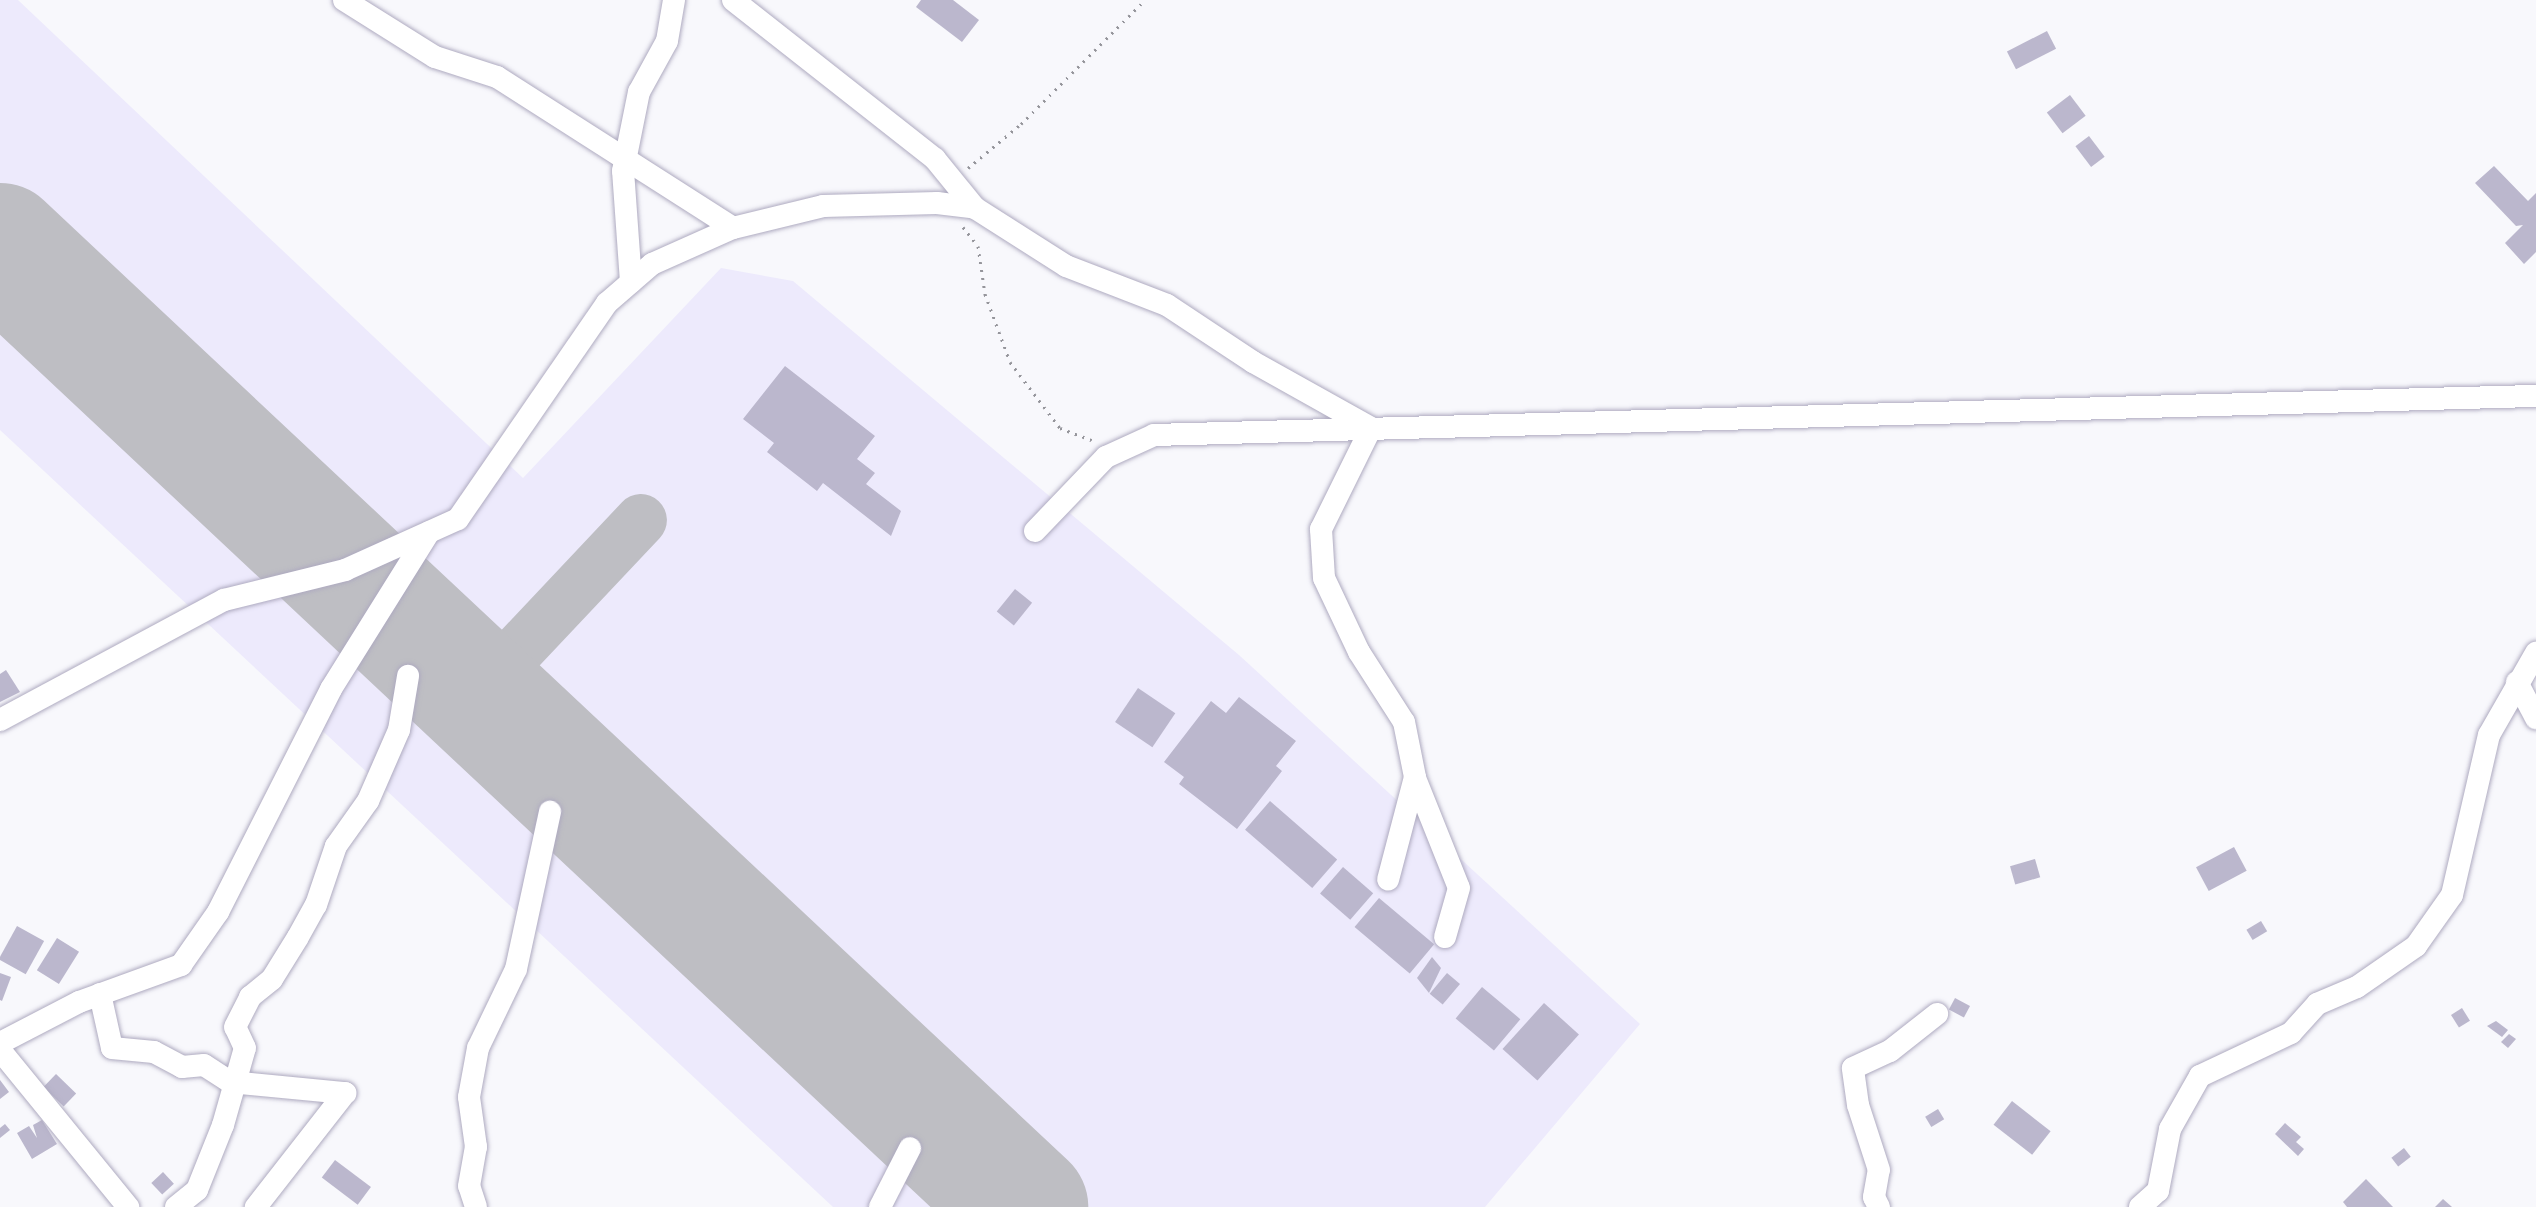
<!DOCTYPE html>
<html>
<head>
<meta charset="utf-8">
<style>
  body { margin:0 }
  #map { position:relative; width:2536px; height:1207px; overflow:hidden; background:#f8f8fc; font-family:"Noto Sans",sans-serif }
  div>[style] { position:absolute }
  .built>* { inset:0; background:#edeafc }
  .taxiway>* { height:52px; margin:-26px; padding:0 26px; transform-origin:26px; border-radius:26px; background:#bebec3 }
  .runway>* { height:128px; margin:-64px; padding:0 64px; transform-origin:64px; border-radius:64px; background:#bebec3 }
  .building>* { inset:0; background:#bbb7cd; transform-origin:0 0 }
  .path>* { height:3px; margin-top:-1.5px; transform-origin:0; background:repeating-linear-gradient(90deg,#95959b 0 2px,transparent 0 8px) }
  .roads { filter:drop-shadow(0 0 2px #aeaac0) drop-shadow(0 0 2px #aeaac0) }
  .minor>* { height:22px; margin:-11px; padding:0 11px; transform-origin:11px; border-radius:11px; background:#fff }
  span { translate:-50% -50%; white-space:nowrap; text-align:center; line-height:1.15; -webkit-text-stroke:7px #fff; paint-order:stroke }
</style>
</head>
<body>
<div id="map">
  <div class="built">
    <i style="clip-path:polygon(0 0,18px 0,523px 478px,721px 268px,793px 281px,1239px 655px,1640px 1024px,1485px 1207px,833px 1207px,0 430px)"></i>
  </div>
  <div class="taxiway">
    <i style="left:477px;top:694px;width:239px;rotate:-46.7deg"></i>
  </div>
  <div class="runway">
    <i style="left:0;top:247px;width:1404px;rotate:43.15deg"></i>
  </div>
  <div class="building">
    <i style="clip-path:polygon(921px 0,953px 0,979px 20px,962px 42px,916px 7px)"></i>
    <i style="left:2047px;top:31px;width:20px;height:45px;rotate:63deg"></i>
    <i style="left:2070px;top:95px;width:26px;height:29px;rotate:53deg"></i>
    <i style="left:2089px;top:136px;width:26px;height:17px;rotate:53deg"></i>
    <i style="clip-path:polygon(2494px 166px,2528px 201px,2536px 193px,2536px 252px,2524px 264px,2505px 243px,2523px 225px,2516px 226px,2475px 183px)"></i>
    <i style="clip-path:polygon(785px 366px,875px 436px,857px 459px,875px 473px,866px 484px,901px 511px,891px 536px,823px 483px,817px 491px,767px 452px,774px 443px,743px 419px)"></i>
    <i style="left:1015px;top:589px;width:22px;height:29px;rotate:39deg"></i>
    <i style="clip-path:polygon(6px 670px,20px 692px,0 702px,0 674px)"></i>
    <i style="left:1138px;top:688px;width:45px;height:41px;rotate:34deg"></i>
    <i style="clip-path:polygon(1239px 697px,1296px 741px,1276px 766px,1282px 771px,1237px 829px,1179px 784px,1184px 777px,1164px 762px,1211px 701px,1226px 713px)"></i>
    <i style="left:1270px;top:801px;width:89px;height:38px;rotate:41deg"></i>
    <i style="left:2234px;top:847px;width:27px;height:43px;rotate:62deg"></i>
    <i style="left:2035px;top:859px;width:19px;height:26px;rotate:74deg"></i>
    <i style="left:1343px;top:867px;width:40px;height:35px;rotate:41deg"></i>
    <i style="left:1379px;top:898px;width:72px;height:38px;rotate:40deg"></i>
    <i style="left:2261px;top:921px;width:12px;height:17px;rotate:59deg"></i>
    <i style="left:17px;top:926px;width:31px;height:38px;rotate:29deg"></i>
    <i style="left:57px;top:938px;width:26px;height:38px;rotate:32deg"></i>
    <i style="clip-path:polygon(1432px 957px,1441px 968px,1429px 993px,1417px 978px)"></i>
    <i style="clip-path:polygon(0 973px,11px 977px,2px 1001px,0 1000px)"></i>
    <i style="left:1447px;top:973px;width:17px;height:27px;rotate:40deg"></i>
    <i style="left:1482px;top:987px;width:50px;height:41px;rotate:40deg"></i>
    <i style="left:1955px;top:998px;width:17px;height:13px;rotate:28deg"></i>
    <i style="left:1544px;top:1003px;width:47px;height:62px;rotate:42deg"></i>
    <i style="left:2462px;top:1008px;width:15px;height:13px;rotate:58deg"></i>
    <i style="clip-path:polygon(2496px 1021px,2508px 1030px,2502px 1037px,2487px 1026px)"></i>
    <i style="clip-path:polygon(2509px 1034px,2516px 1039px,2508px 1048px,2501px 1042px)"></i>
    <i style="left:56px;top:1074px;width:28px;height:18px;rotate:44deg"></i>
    <i style="clip-path:polygon(0 1080px,9px 1092px,0 1099px)"></i>
    <i style="left:2012px;top:1101px;width:49px;height:30px;rotate:38deg"></i>
    <i style="left:1938px;top:1109px;width:12px;height:15px;rotate:59deg"></i>
    <i style="clip-path:polygon(42px 1120px,57px 1144px,32px 1159px,17px 1133px,29px 1126px,37px 1138px,33px 1125px)"></i>
    <i style="clip-path:polygon(2285px 1123px,2301px 1137px,2296px 1142px,2304px 1149px,2298px 1156px,2275px 1134px)"></i>
    <i style="clip-path:polygon(5px 1124px,10px 1130px,0 1138px,0 1128px)"></i>
    <i style="left:2404px;top:1148px;width:11px;height:16px;rotate:52deg"></i>
    <i style="left:335px;top:1160px;width:45px;height:22px;rotate:37deg"></i>
    <i style="left:163px;top:1172px;width:16px;height:16px;rotate:47deg"></i>
    <i style="clip-path:polygon(2366px 1179px,2393px 1207px,2347px 1207px,2343px 1202px)"></i>
    <i style="clip-path:polygon(2443px 1199px,2452px 1207px,2435px 1207px)"></i>
  </div>
  <div class="path">
    <i style="left:968px;top:168px;width:69px;rotate:-39.7deg"></i>
    <i style="left:1021px;top:124px;width:175px;rotate:-45deg"></i>
    <i style="left:963px;top:227px;width:24px;rotate:52deg"></i>
    <i style="left:978px;top:246px;width:49px;rotate:81.7deg"></i>
    <i style="left:985px;top:294px;width:72px;rotate:69.8deg"></i>
    <i style="left:1010px;top:362px;width:83px;rotate:52.9deg"></i>
    <i style="left:1060px;top:428px;width:34px;rotate:21deg"></i>
  </div>
  <div class="roads">
    <div class="minor">
      <i style="left:344px;top:0;width:107px;rotate:32.1deg"></i>
      <i style="left:435px;top:57px;width:65px;rotate:17.9deg"></i>
      <i style="left:497px;top:77px;width:280px;rotate:32.6deg"></i>
      <i style="left:733px;top:0;width:257px;rotate:38.2deg"></i>
      <i style="left:935px;top:159px;width:63px;rotate:50.8deg"></i>
      <i style="left:631px;top:282px;width:111px;rotate:-94.1deg"></i>
      <i style="left:623px;top:171px;width:81px;rotate:-78.6deg"></i>
      <i style="left:639px;top:92px;width:58px;rotate:-61.2deg"></i>
      <i style="left:667px;top:41px;width:42px;rotate:-80.3deg"></i>
      <i style="left:1035px;top:531px;width:103px;rotate:-46.2deg"></i>
      <i style="left:1106px;top:457px;width:53px;rotate:-24.6deg"></i>
      <i style="left:1154px;top:435px;width:1383px;rotate:-1.62deg"></i>
      <i style="left:2517px;top:682px;width:41px;rotate:62.2deg"></i>
      <i style="left:0;top:720px;width:254px;rotate:-28.2deg"></i>
      <i style="left:224px;top:600px;width:125px;rotate:-13.9deg"></i>
      <i style="left:345px;top:570px;width:124px;rotate:-24.3deg"></i>
      <i style="left:458px;top:519px;width:262px;rotate:-55.4deg"></i>
      <i style="left:607px;top:303px;width:60px;rotate:-40.9deg"></i>
      <i style="left:652px;top:264px;width:89px;rotate:-24deg"></i>
      <i style="left:733px;top:228px;width:93px;rotate:-13.7deg"></i>
      <i style="left:823px;top:206px;width:114px;rotate:-1.5deg"></i>
      <i style="left:937px;top:203px;width:38px;rotate:7deg"></i>
      <i style="left:975px;top:208px;width:108px;rotate:32.5deg"></i>
      <i style="left:1066px;top:266px;width:108px;rotate:21.1deg"></i>
      <i style="left:1167px;top:305px;width:103px;rotate:33.5deg"></i>
      <i style="left:1253px;top:362px;width:135px;rotate:29.2deg"></i>
      <i style="left:1371px;top:428px;width:113px;rotate:116.3deg"></i>
      <i style="left:1321px;top:529px;width:49px;rotate:86.5deg"></i>
      <i style="left:1324px;top:578px;width:82px;rotate:64.7deg"></i>
      <i style="left:1359px;top:652px;width:83px;rotate:57.3deg"></i>
      <i style="left:1404px;top:722px;width:56px;rotate:78.7deg"></i>
      <i style="left:1415px;top:777px;width:106px;rotate:104.7deg"></i>
      <i style="left:1415px;top:778px;width:118px;rotate:68.2deg"></i>
      <i style="left:1459px;top:888px;width:51px;rotate:105.9deg"></i>
      <i style="left:100px;top:994px;width:55px;rotate:77.5deg"></i>
      <i style="left:112px;top:1048px;width:42px;rotate:5.4deg"></i>
      <i style="left:154px;top:1052px;width:32px;rotate:28deg"></i>
      <i style="left:182px;top:1067px;width:22px;rotate:-5deg"></i>
      <i style="left:204px;top:1065px;width:31px;rotate:33deg"></i>
      <i style="left:230px;top:1082px;width:116px;rotate:5.5deg"></i>
      <i style="left:345px;top:1093px;width:145px;rotate:128deg"></i>
      <i style="left:0;top:1043px;width:89px;rotate:-27.4deg"></i>
      <i style="left:79px;top:1002px;width:109px;rotate:-19.9deg"></i>
      <i style="left:181px;top:965px;width:65px;rotate:-55.1deg"></i>
      <i style="left:218px;top:912px;width:250px;rotate:-63.1deg"></i>
      <i style="left:331px;top:689px;width:185px;rotate:-58deg"></i>
      <i style="left:0;top:1050px;width:203px;rotate:50.8deg"></i>
      <i style="left:176px;top:1207px;width:27px;rotate:-39deg"></i>
      <i style="left:197px;top:1190px;width:70px;rotate:-68.2deg"></i>
      <i style="left:223px;top:1125px;width:80px;rotate:-74.1deg"></i>
      <i style="left:245px;top:1048px;width:23px;rotate:-115deg"></i>
      <i style="left:235px;top:1027px;width:34px;rotate:-63deg"></i>
      <i style="left:250px;top:997px;width:28px;rotate:-39deg"></i>
      <i style="left:272px;top:979px;width:49px;rotate:-58.2deg"></i>
      <i style="left:298px;top:937px;width:37px;rotate:-61deg"></i>
      <i style="left:316px;top:905px;width:62px;rotate:-71.3deg"></i>
      <i style="left:336px;top:846px;width:55px;rotate:-54.6deg"></i>
      <i style="left:368px;top:801px;width:77px;rotate:-66.4deg"></i>
      <i style="left:399px;top:730px;width:55px;rotate:-80.5deg"></i>
      <i style="left:476px;top:1207px;width:22px;rotate:-108deg"></i>
      <i style="left:469px;top:1186px;width:40px;rotate:-80deg"></i>
      <i style="left:476px;top:1147px;width:50px;rotate:-98deg"></i>
      <i style="left:469px;top:1097px;width:50px;rotate:-79.6deg"></i>
      <i style="left:478px;top:1048px;width:88px;rotate:-64.3deg"></i>
      <i style="left:516px;top:969px;width:161px;rotate:-77.8deg"></i>
      <i style="left:880px;top:1207px;width:66px;rotate:-63deg"></i>
      <i style="left:1879px;top:1207px;width:11px;rotate:-117deg"></i>
      <i style="left:1874px;top:1197px;width:27px;rotate:-80deg"></i>
      <i style="left:1879px;top:1170px;width:68px;rotate:-107.9deg"></i>
      <i style="left:1858px;top:1105px;width:37px;rotate:-98deg"></i>
      <i style="left:1853px;top:1068px;width:41px;rotate:-24.7deg"></i>
      <i style="left:1890px;top:1051px;width:60px;rotate:-38.2deg"></i>
      <i style="left:2140px;top:1207px;width:24px;rotate:-42deg"></i>
      <i style="left:2158px;top:1191px;width:63px;rotate:-79deg"></i>
      <i style="left:2170px;top:1129px;width:61px;rotate:-60.5deg"></i>
      <i style="left:2200px;top:1076px;width:101px;rotate:-25.3deg"></i>
      <i style="left:2291px;top:1033px;width:39px;rotate:-48deg"></i>
      <i style="left:2317px;top:1004px;width:43px;rotate:-23deg"></i>
      <i style="left:2357px;top:987px;width:72px;rotate:-34.8deg"></i>
      <i style="left:2416px;top:946px;width:62px;rotate:-54.8deg"></i>
      <i style="left:2452px;top:895px;width:164px;rotate:-77deg"></i>
      <i style="left:2489px;top:735px;width:95px;rotate:-60.2deg"></i>
    </div>
  </div>
</div>
</body>
</html>
